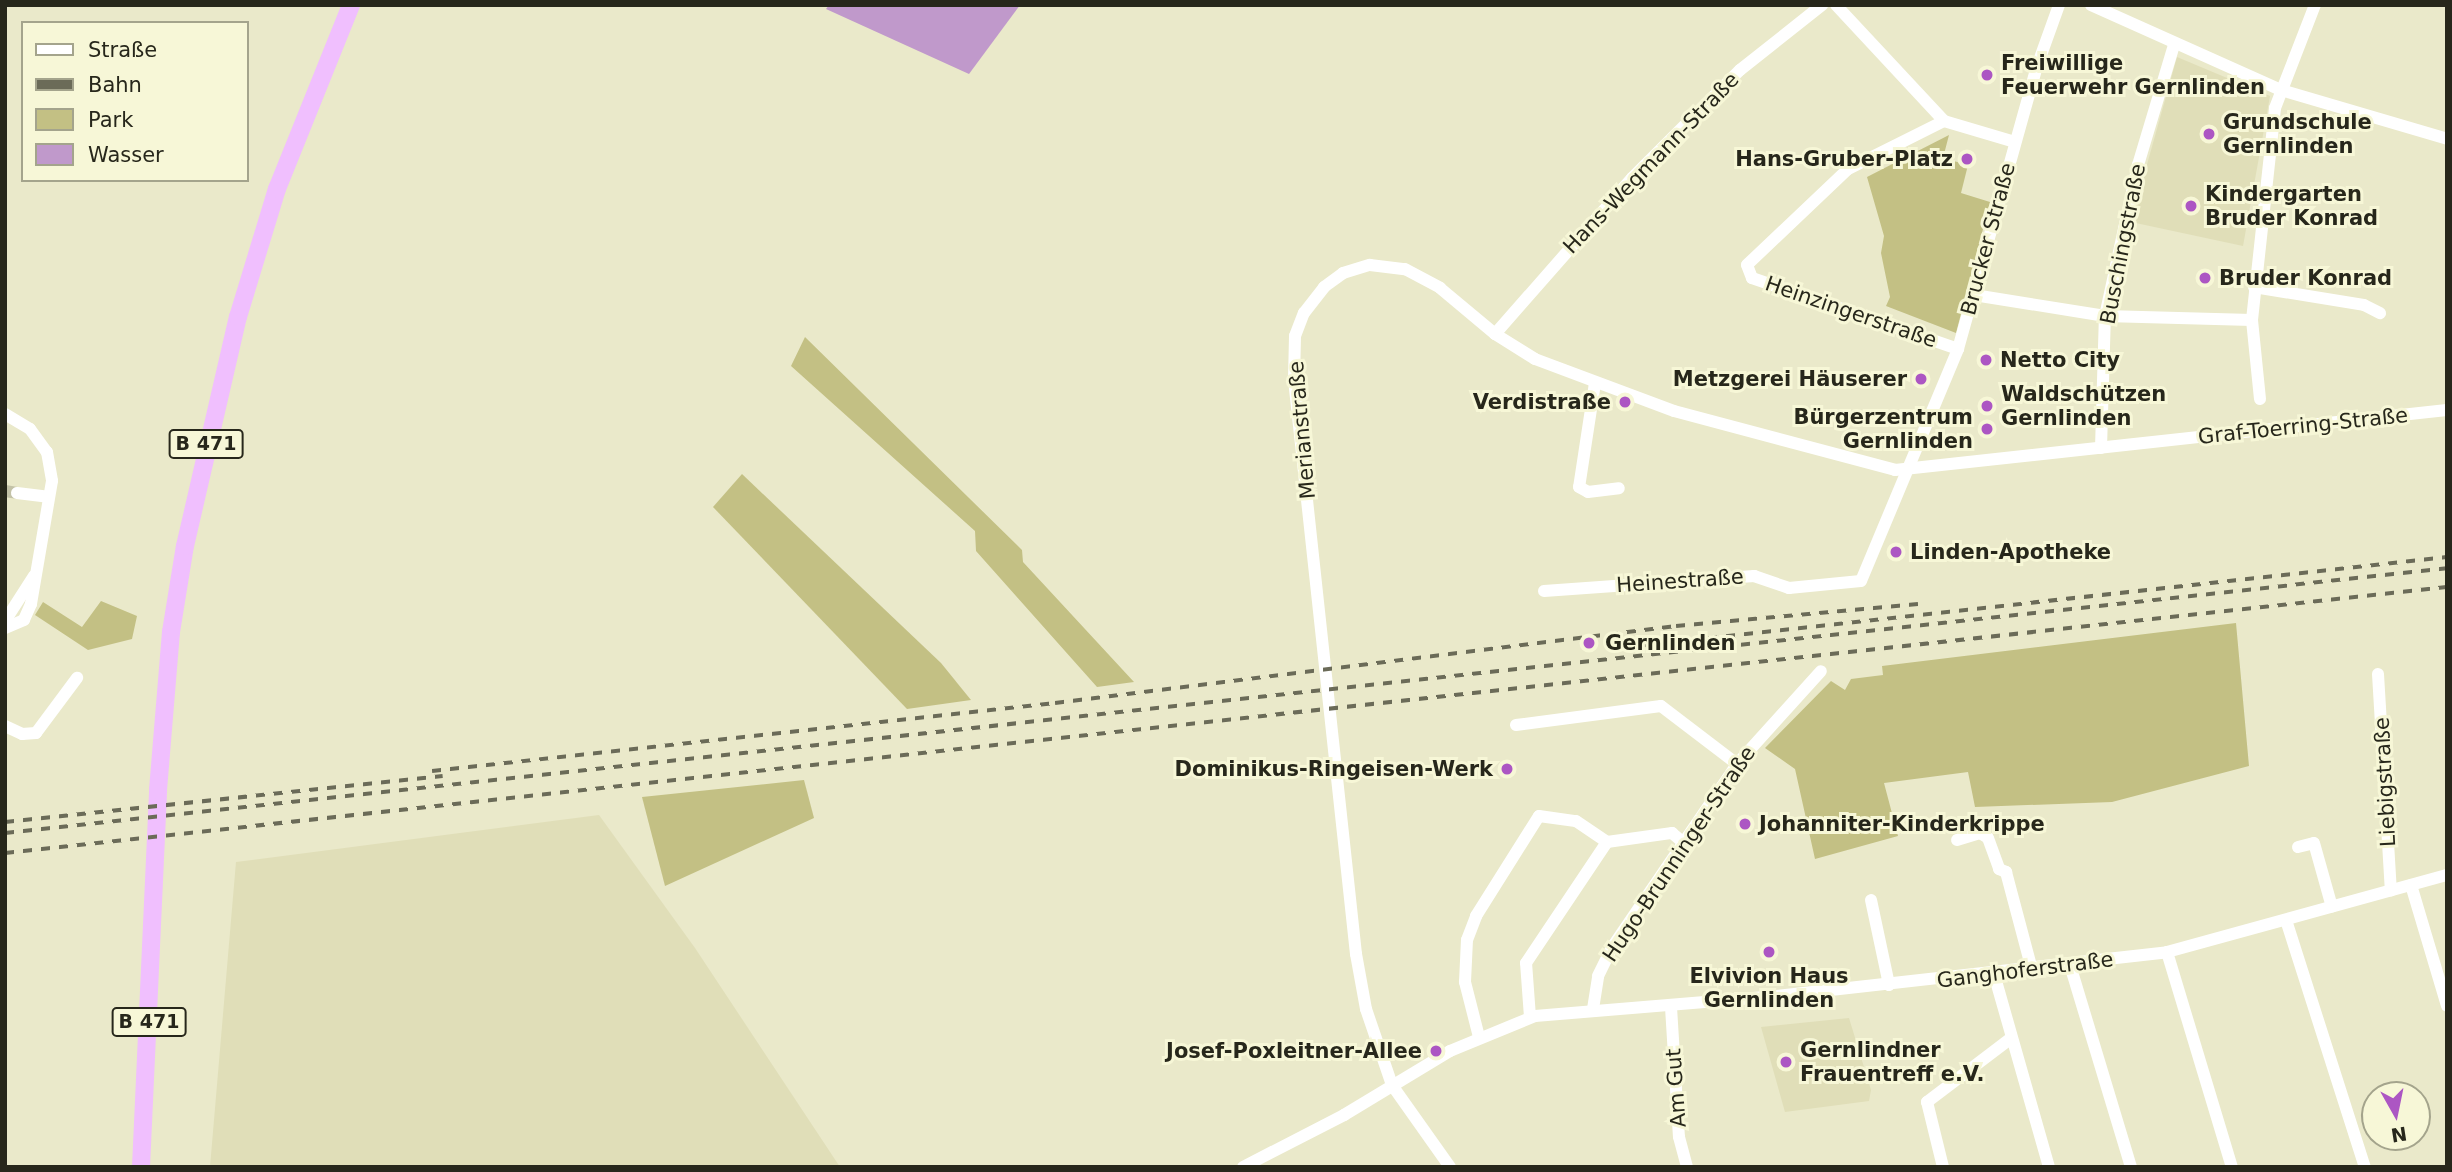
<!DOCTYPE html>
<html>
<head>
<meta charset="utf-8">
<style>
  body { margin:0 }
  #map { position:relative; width:2452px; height:1172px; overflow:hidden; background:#eae9ca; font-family:"DejaVu Sans",sans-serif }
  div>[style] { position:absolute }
  .built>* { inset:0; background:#e0deb8 }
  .green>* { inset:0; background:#c3c084 }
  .water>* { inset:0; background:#c099cb }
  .minor-tunnel>* { height:12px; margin-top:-6px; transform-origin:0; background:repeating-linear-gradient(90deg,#c3c2a7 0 12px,transparent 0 18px) }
  .minor>* { height:12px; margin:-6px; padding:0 6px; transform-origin:6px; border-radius:6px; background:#fff }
  .highway>* { height:18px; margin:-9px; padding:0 9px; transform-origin:9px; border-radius:9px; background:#f0bffe }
  .rail>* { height:3.5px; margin-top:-1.75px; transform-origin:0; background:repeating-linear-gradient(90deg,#6b6b58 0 9px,transparent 0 18px) }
  .dots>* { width:19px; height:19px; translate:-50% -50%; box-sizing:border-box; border:4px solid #f7f7d7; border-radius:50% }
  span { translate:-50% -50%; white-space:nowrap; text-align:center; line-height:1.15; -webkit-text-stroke:6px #f7f7d7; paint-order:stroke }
  .shield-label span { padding:2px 5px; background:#f7f7d7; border:2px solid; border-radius:5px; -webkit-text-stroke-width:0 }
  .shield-label { font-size:19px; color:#27271b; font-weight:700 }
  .poi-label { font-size:21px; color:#27271b; font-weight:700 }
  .left { translate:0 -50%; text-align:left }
  .right { translate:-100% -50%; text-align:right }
  .street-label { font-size:21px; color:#27271b }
  .frame { position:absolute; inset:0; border:7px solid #27271b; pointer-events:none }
  .legend { position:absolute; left:21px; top:21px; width:228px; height:161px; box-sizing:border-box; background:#f7f7d7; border:2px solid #a4a48c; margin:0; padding:9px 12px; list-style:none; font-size:21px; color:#27271b }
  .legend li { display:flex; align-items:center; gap:14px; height:35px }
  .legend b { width:35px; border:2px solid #a4a48c }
  .north { position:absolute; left:2361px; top:1081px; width:70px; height:70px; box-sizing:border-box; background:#f7f7d7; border:2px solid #a4a48c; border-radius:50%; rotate:171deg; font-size:19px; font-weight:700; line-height:28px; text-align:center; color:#27271b }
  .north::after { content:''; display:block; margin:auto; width:24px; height:32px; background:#ac56c3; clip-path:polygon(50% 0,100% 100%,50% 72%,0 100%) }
</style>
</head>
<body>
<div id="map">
  <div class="built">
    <i style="clip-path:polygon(2177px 57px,2270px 96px,2243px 246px,2131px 222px)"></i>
    <i style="clip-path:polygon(599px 815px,695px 948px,840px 1167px,210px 1167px,236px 862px)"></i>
    <i style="clip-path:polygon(1849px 1018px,1871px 1090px,1869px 1101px,1785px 1112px,1761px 1027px)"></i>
  </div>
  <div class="green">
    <i style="clip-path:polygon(1949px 135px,1943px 158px,1968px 165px,1961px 193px,1990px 202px,1956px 333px,1886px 306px,1890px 297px,1881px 253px,1884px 236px,1867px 177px)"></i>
    <i style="clip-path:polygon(805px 337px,1022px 550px,1023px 562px,1134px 682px,1097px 687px,976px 551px,975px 531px,791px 366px)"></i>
    <i style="clip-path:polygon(742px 474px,941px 663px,971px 700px,907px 709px,713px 507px)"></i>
    <i style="clip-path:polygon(101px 601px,137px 616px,132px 639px,88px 650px,35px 615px,43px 602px,82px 627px)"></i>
    <i style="clip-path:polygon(2236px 623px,2249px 766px,2112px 802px,1975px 807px,1968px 772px,1884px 783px,1898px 836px,1815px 859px,1795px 769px,1765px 748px,1831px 681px,1845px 690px,1851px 679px,1883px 675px,1882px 666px)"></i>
    <i style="clip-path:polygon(804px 780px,814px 818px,665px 886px,642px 797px)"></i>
  </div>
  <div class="water">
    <i style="clip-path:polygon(829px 5px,1020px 5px,969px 74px,826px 9px)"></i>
  </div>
  <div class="minor-tunnel">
    <i style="left:5px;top:491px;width:12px;rotate:9deg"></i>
  </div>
  <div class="minor">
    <i style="left:1836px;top:5px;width:158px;rotate:47deg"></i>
    <i style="left:1944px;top:121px;width:74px;rotate:16.5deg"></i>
    <i style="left:2091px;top:5px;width:208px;rotate:24.1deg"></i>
    <i style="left:2281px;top:90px;width:173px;rotate:16.4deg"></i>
    <i style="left:1944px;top:121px;width:107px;rotate:153.4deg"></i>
    <i style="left:1848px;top:169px;width:139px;rotate:136.5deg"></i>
    <i style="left:1747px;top:265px;width:14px;rotate:69deg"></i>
    <i style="left:1752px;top:278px;width:218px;rotate:19deg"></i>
    <i style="left:2254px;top:287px;width:111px;rotate:9.3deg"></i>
    <i style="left:2364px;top:305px;width:18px;rotate:27deg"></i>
    <i style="left:1974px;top:295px;width:133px;rotate:9.1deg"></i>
    <i style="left:2105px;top:316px;width:147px;rotate:1.6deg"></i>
    <i style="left:1495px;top:334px;width:208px;rotate:-48.7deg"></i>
    <i style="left:1632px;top:178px;width:153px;rotate:-45deg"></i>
    <i style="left:1740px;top:70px;width:105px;rotate:-38.4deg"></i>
    <i style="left:1595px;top:383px;width:105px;rotate:98.7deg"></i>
    <i style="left:1579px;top:487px;width:10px;rotate:29deg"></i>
    <i style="left:1588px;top:492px;width:31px;rotate:-7deg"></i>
    <i style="left:2260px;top:399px;width:79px;rotate:-95.8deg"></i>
    <i style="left:2252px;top:320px;width:213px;rotate:-83.8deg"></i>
    <i style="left:2275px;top:108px;width:110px;rotate:-68.8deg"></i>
    <i style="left:5px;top:414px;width:29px;rotate:31deg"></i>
    <i style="left:30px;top:429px;width:29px;rotate:54deg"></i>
    <i style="left:47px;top:452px;width:29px;rotate:80deg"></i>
    <i style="left:52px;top:481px;width:125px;rotate:99.7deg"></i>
    <i style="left:31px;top:604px;width:17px;rotate:114deg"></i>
    <i style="left:24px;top:620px;width:21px;rotate:157deg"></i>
    <i style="left:2101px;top:448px;width:132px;rotate:-88.3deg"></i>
    <i style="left:2105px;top:316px;width:155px;rotate:-77.7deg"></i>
    <i style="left:2138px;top:165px;width:125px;rotate:-73.3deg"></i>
    <i style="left:17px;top:493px;width:31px;rotate:7deg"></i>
    <i style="left:1544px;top:591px;width:211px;rotate:-4.1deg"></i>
    <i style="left:1754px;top:576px;width:37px;rotate:19deg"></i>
    <i style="left:1789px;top:588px;width:72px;rotate:-5.6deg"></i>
    <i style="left:1861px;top:581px;width:251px;rotate:-67.3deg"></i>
    <i style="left:1958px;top:349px;width:291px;rotate:-74.4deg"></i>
    <i style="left:2036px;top:69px;width:68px;rotate:-70.2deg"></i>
    <i style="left:5px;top:621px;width:54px;rotate:-57.2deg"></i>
    <i style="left:2378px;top:674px;width:217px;rotate:86.6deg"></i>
    <i style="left:1516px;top:725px;width:146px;rotate:-7.5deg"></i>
    <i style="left:1661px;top:706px;width:96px;rotate:37.3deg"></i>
    <i style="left:5px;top:726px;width:19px;rotate:25deg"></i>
    <i style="left:22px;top:734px;width:14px;rotate:-4deg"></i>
    <i style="left:36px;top:733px;width:69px;rotate:-53.3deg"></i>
    <i style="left:1957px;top:840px;width:24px;rotate:-17deg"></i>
    <i style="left:1980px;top:833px;width:9px;rotate:32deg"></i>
    <i style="left:1988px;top:838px;width:33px;rotate:70deg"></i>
    <i style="left:1999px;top:869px;width:8px;rotate:23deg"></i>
    <i style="left:2006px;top:872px;width:101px;rotate:75.1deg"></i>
    <i style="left:2298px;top:847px;width:16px;rotate:-14deg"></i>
    <i style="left:2314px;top:843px;width:66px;rotate:74.3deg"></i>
    <i style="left:2411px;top:885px;width:126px;rotate:73.4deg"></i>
    <i style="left:1871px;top:900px;width:87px;rotate:78deg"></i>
    <i style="left:2286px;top:920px;width:259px;rotate:72.3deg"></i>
    <i style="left:2167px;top:952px;width:225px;rotate:73.2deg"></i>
    <i style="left:2070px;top:965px;width:211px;rotate:73.2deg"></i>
    <i style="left:1994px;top:974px;width:201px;rotate:74.1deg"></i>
    <i style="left:1671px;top:1007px;width:130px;rotate:86.5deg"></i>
    <i style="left:1679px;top:1137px;width:31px;rotate:75deg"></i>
    <i style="left:1593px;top:1009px;width:33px;rotate:-81deg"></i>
    <i style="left:1598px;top:976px;width:30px;rotate:-64deg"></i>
    <i style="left:1611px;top:949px;width:224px;rotate:-55.7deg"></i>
    <i style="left:1737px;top:764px;width:125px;rotate:-47.9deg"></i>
    <i style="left:1530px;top:1017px;width:54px;rotate:-94.2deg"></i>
    <i style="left:1526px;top:963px;width:146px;rotate:-56.2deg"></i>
    <i style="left:1607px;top:842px;width:66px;rotate:-7.9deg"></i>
    <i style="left:1672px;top:833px;width:16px;rotate:40deg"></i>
    <i style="left:1479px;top:1037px;width:57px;rotate:-104.3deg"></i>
    <i style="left:1465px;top:982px;width:42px;rotate:-87.3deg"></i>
    <i style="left:1467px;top:940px;width:26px;rotate:-69deg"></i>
    <i style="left:1476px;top:916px;width:118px;rotate:-57.8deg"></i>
    <i style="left:1539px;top:816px;width:37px;rotate:8deg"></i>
    <i style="left:1576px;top:821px;width:37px;rotate:34deg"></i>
    <i style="left:1243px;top:1167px;width:114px;rotate:-27.2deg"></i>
    <i style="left:1344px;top:1115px;width:124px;rotate:-31.1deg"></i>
    <i style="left:1450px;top:1051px;width:92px;rotate:-22.4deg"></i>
    <i style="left:1535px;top:1016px;width:234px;rotate:-4.7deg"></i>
    <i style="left:1768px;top:997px;width:402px;rotate:-6.4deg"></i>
    <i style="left:2167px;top:952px;width:290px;rotate:-15.4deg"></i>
    <i style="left:1450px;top:1167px;width:100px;rotate:-125.3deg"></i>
    <i style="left:1392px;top:1085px;width:80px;rotate:-108.9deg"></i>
    <i style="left:1366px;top:1009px;width:56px;rotate:-100.3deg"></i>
    <i style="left:1356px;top:954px;width:577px;rotate:-96.16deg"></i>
    <i style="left:1294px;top:380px;width:44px;rotate:-88.7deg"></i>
    <i style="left:1295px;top:336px;width:25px;rotate:-69deg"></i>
    <i style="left:1304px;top:313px;width:33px;rotate:-52deg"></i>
    <i style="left:1324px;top:287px;width:24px;rotate:-36deg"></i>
    <i style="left:1343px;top:273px;width:28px;rotate:-17deg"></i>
    <i style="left:1370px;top:265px;width:35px;rotate:7deg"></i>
    <i style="left:1405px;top:269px;width:40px;rotate:28deg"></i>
    <i style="left:1440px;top:288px;width:72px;rotate:39.9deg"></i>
    <i style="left:1495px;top:334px;width:47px;rotate:32deg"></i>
    <i style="left:1535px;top:359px;width:148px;rotate:20.5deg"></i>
    <i style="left:1674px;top:411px;width:229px;rotate:14.9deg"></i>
    <i style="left:1895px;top:470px;width:555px;rotate:-6.2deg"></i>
    <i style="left:1943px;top:1167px;width:67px;rotate:-103.8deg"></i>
    <i style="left:1927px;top:1102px;width:104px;rotate:-37.2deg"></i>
  </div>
  <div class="highway">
    <i style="left:141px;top:1167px;width:377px;rotate:-87.4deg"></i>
    <i style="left:158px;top:790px;width:159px;rotate:-85.3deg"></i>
    <i style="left:171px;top:632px;width:87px;rotate:-80.8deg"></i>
    <i style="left:185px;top:546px;width:235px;rotate:-77deg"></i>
    <i style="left:238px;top:317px;width:134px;rotate:-73.1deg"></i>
    <i style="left:277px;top:189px;width:198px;rotate:-68.1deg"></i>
  </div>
  <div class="rail">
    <i style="left:1619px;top:648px;width:833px;rotate:-6.27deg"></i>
    <i style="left:432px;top:771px;width:627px;rotate:-6.23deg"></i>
    <i style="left:1055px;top:703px;width:626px;rotate:-7.07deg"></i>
    <i style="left:1676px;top:626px;width:243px;rotate:-5.2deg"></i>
    <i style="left:5px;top:822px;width:440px;rotate:-6deg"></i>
    <i style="left:5px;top:833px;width:2456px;rotate:-6.19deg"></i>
    <i style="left:5px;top:853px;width:2456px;rotate:-6.22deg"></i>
  </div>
  <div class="dots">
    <i style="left:1987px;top:75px;background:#ac56c3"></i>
    <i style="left:2209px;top:134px;background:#ac56c3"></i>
    <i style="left:1967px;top:159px;background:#ac56c3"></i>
    <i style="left:2191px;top:206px;background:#ac56c3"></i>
    <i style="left:2205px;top:278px;background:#ac56c3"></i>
    <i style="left:1986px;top:360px;background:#ac56c3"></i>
    <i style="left:1921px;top:379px;background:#ac56c3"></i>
    <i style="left:1625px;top:402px;background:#ac56c3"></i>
    <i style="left:1987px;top:406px;background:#ac56c3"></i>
    <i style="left:1987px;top:429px;background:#ac56c3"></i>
    <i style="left:1896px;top:552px;background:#ac56c3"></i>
    <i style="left:1589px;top:643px;background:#ac56c3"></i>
    <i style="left:1507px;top:769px;background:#ac56c3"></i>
    <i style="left:1745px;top:824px;background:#ac56c3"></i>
    <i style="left:1769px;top:952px;background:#ac56c3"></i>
    <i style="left:1436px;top:1051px;background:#ac56c3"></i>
    <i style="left:1786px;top:1062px;background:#ac56c3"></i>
  </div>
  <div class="shield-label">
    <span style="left:206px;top:444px">B 471</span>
    <span style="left:149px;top:1022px">B 471</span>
  </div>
  <div class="poi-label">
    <span class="left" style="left:2001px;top:75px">Freiwillige<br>Feuerwehr Gernlinden</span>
    <span class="left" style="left:2223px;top:134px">Grundschule<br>Gernlinden</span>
    <span class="right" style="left:1953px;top:159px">Hans-Gruber-Platz</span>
    <span class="left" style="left:2205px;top:206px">Kindergarten<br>Bruder Konrad</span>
    <span class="left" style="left:2219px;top:278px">Bruder Konrad</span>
    <span class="left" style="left:2000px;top:360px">Netto City</span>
    <span class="right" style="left:1907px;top:379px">Metzgerei Häuserer</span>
    <span class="left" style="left:2001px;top:406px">Waldschützen<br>Gernlinden</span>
    <span class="right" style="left:1611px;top:402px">Verdistraße</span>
    <span class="right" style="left:1973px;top:429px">Bürgerzentrum<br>Gernlinden</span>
    <span class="left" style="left:1910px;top:552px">Linden-Apotheke</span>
    <span class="left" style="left:1605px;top:643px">Gernlinden</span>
    <span class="right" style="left:1493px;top:769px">Dominikus-Ringeisen-Werk</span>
    <span class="left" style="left:1759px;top:824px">Johanniter-Kinderkrippe</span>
    <span style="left:1769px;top:988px">Elvivion Haus<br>Gernlinden</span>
    <span class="left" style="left:1800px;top:1062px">Gernlindner<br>Frauentreff e.V.</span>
    <span class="right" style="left:1422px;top:1051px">Josef-Poxleitner-Allee</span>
  </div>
  <div class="street-label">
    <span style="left:1651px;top:163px;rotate:-46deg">Hans-Wegmann-Straße</span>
    <span style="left:1988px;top:239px;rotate:-75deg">Brucker Straße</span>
    <span style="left:2123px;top:244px;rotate:-79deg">Buschingstraße</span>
    <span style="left:1851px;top:312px;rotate:19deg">Heinzingerstraße</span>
    <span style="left:2303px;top:426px;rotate:-6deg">Graf-Toerring-Straße</span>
    <span style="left:1302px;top:430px;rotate:-95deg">Merianstraße</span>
    <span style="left:1680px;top:581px;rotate:-4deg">Heinestraße</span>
    <span style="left:2385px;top:782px;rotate:-93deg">Liebigstraße</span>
    <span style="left:1679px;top:854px;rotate:-56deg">Hugo-Brunninger-Straße</span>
    <span style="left:2025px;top:970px;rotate:-7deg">Ganghoferstraße</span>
    <span style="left:1676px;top:1088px;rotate:-94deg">Am Gut</span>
  </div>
  <div class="frame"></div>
  <ul class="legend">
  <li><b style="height:9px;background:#fff"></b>Straße</li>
  <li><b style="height:9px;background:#6b6b58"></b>Bahn</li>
  <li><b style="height:19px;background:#c3c084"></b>Park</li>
  <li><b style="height:19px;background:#c099cb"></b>Wasser</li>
  </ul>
  <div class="north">N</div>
</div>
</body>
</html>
